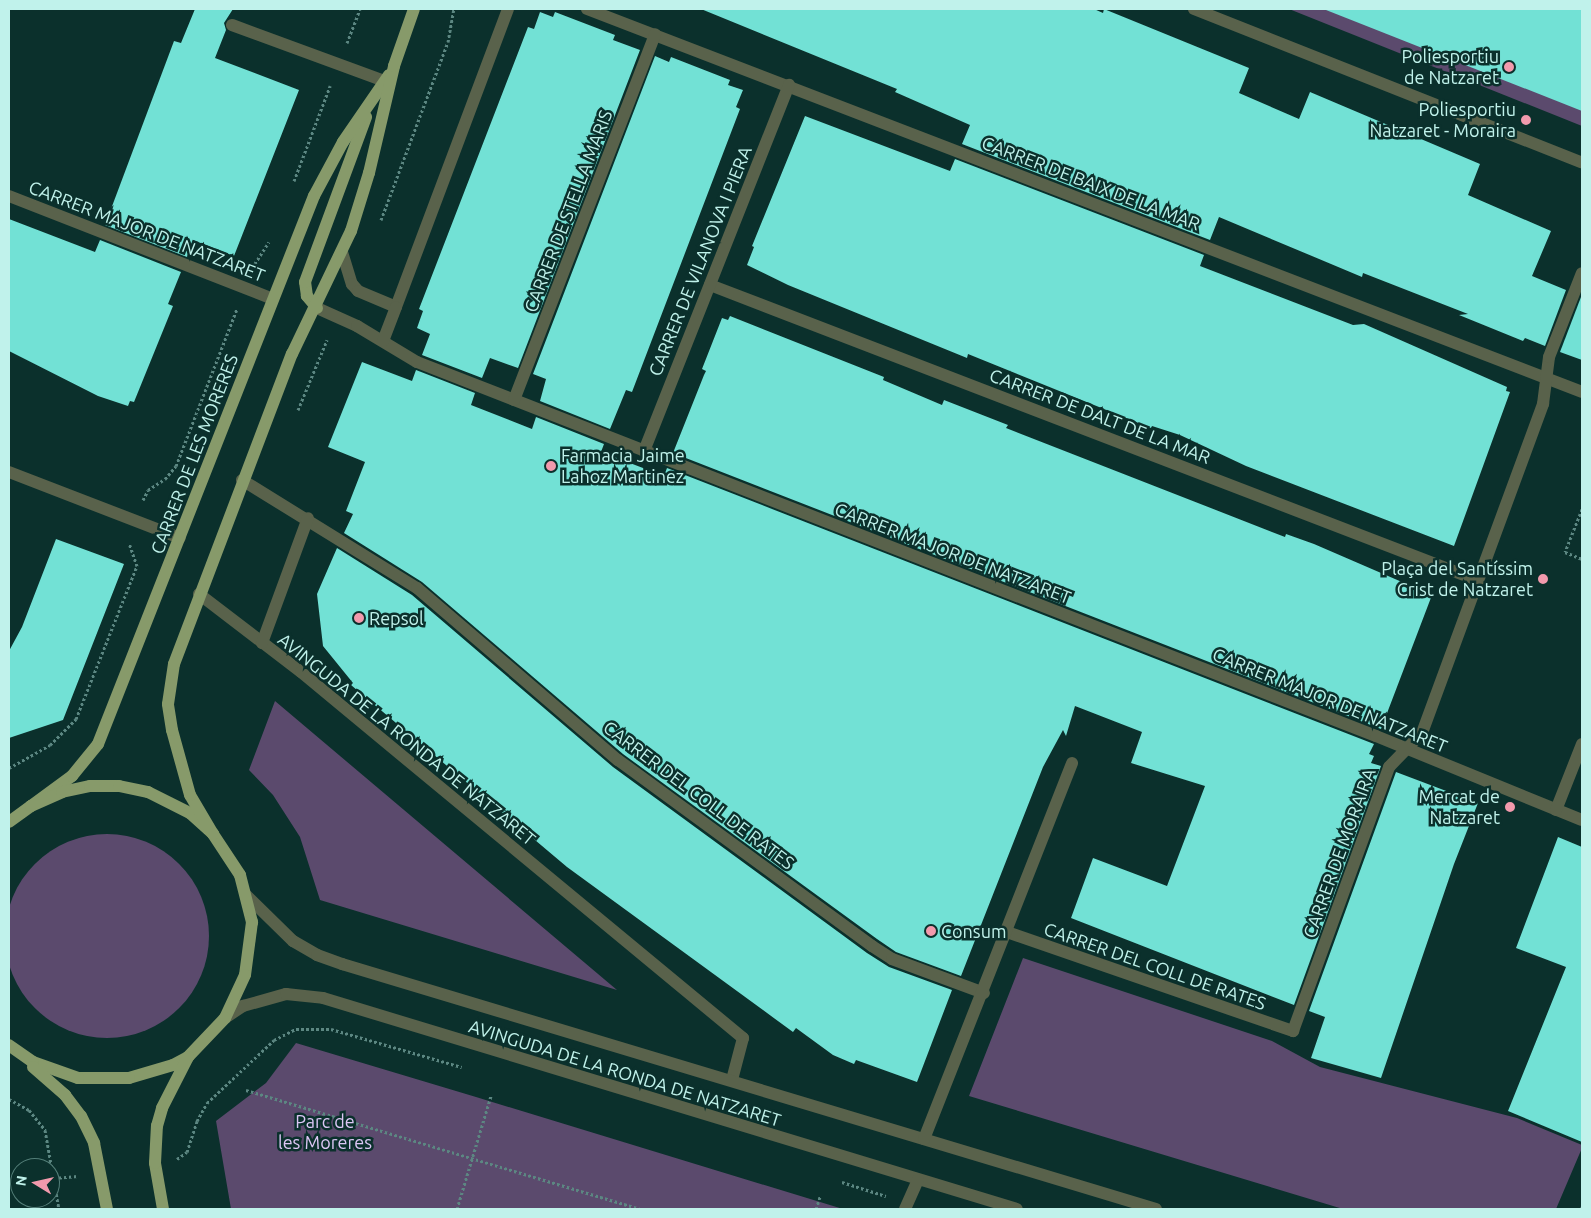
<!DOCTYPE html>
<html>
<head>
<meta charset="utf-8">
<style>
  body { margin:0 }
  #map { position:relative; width:1591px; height:1218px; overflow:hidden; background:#0b302c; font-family:Ubuntu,sans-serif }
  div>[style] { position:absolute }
  .green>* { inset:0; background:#5b4a6d }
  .round { border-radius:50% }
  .building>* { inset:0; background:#72e1d5 }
  .path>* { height:3px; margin-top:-1.5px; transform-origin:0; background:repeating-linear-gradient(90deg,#5c8782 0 2.5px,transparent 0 5px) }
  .minor>* { height:12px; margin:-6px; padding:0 6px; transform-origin:6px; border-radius:6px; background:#59624b }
  .major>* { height:12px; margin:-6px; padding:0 6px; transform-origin:6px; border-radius:6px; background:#879a6a }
  .tram>* { height:1px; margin:-0.5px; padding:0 0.5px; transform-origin:0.5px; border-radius:0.5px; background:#75a29c }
  .dots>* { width:14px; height:14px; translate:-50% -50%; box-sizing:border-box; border:2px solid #0b302c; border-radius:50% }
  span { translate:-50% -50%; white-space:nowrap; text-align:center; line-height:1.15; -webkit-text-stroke:5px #0b302c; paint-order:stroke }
  .poi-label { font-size:18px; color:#c0f2eb }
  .right { translate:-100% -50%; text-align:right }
  .left { translate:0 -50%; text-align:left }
  .street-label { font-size:18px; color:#c0f2eb }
  .park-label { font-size:18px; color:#dcc6f5 }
  .frame { position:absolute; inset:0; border:10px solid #c0f2eb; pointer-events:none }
  .north { position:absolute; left:10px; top:1158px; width:50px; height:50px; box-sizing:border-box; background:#0b302c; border:1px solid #537e78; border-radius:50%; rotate:279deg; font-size:14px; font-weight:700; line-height:20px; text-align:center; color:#c0f2eb }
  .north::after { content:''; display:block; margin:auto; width:18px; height:22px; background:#f29aad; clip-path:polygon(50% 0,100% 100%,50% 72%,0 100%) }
</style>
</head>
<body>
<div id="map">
  <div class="green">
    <i style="clip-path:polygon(1289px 9px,1582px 9px,1582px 126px)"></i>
    <i style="clip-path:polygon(275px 701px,617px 990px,320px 900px,300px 837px,273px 795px,249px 770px)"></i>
    <i class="round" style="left:5px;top:834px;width:204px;height:204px"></i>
    <i style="clip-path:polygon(1023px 958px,1272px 1041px,1320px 1067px,1517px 1118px,1582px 1145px,1582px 1148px,1556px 1209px,1343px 1209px,969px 1096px)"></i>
    <i style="clip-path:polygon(296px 1043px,476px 1097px,843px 1209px,231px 1209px,216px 1121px,266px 1083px)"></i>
  </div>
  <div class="building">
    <i style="clip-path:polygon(195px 9px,233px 9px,224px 23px,226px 30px,215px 58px,299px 90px,234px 256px,193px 240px,187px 257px,105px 225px,174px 41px,181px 43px)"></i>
    <i style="clip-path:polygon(701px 9px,1094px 9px,1103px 13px,1104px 9px,1249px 68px,1239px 93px,1299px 119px,1310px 92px,1480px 164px,1468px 195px,1551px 231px,1532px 276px,1566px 290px,1545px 346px,1525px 338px,1523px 341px,1459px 315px,1468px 314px,1363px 273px,1362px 277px,1219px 217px,1210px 240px,962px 144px,970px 125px,895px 92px,897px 89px)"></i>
    <i style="clip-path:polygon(1326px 9px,1582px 9px,1582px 111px,1326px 10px)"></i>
    <i style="clip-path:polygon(540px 12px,553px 17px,555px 12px,615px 35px,613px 40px,640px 50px,518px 368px,490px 358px,482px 378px,422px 355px,430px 334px,417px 328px,423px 311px,419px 309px,528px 27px,534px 29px)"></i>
    <i style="clip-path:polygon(655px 56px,669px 62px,671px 57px,730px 80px,728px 85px,743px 90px,736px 107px,740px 109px,632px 392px,626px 390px,610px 429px,540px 401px,546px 379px,533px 374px)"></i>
    <i style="clip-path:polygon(805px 116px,950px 171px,955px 159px,1204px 255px,1200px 266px,1353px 325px,1364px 324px,1507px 387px,1506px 391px,1510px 392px,1454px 546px,1246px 466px,1180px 435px,1152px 426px,1151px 428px,968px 354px,967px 358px,788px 285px,747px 265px,754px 247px,752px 246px)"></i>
    <i style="clip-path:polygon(9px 219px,95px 252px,100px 240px,181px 272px,168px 304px,173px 306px,134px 402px,130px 401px,128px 406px,98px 396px,9px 351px)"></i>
    <i style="clip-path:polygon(1581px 297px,1582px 297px,1582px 360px,1560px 352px)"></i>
    <i style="clip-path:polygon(730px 316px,884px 377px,883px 380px,942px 405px,944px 400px,1008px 425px,1006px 428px,1285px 537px,1286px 534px,1314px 544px,1432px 595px,1381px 729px,673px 453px,704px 375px,706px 371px,702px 369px,722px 318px,728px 320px)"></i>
    <i style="clip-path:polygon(362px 362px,412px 381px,416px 370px,475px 393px,471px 405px,532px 429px,536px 417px,604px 444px,601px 452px,664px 476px,667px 468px,1374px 744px,1369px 754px,1374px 756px,1371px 763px,1381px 766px,1294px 1005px,1071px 918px,1093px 858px,1167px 886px,1205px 786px,1131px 763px,1142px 732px,1075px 706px,1066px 736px,1063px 730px,1043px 767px,961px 976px,896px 952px,877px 939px,623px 754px,422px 582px,344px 533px,353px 514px,346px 511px,365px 462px,328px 447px)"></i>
    <i style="clip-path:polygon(56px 539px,124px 564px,63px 720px,9px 738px,9px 651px,22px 627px)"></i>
    <i style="clip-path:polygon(337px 548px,412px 595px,613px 767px,867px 953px,889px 967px,952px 990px,917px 1082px,856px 1060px,854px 1064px,833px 1055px,796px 1028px,793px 1032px,567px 867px,351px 685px,353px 683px,323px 646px,317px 594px)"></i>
    <i style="clip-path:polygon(1396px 772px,1478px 803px,1454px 864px,1381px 1078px,1311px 1058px,1325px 1017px,1309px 1011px)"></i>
    <i style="clip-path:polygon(1558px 837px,1582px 847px,1582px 1142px,1508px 1111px,1566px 967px,1516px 948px)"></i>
  </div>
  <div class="path">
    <i style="left:347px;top:43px;width:36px;rotate:-69deg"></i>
    <i style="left:294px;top:181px;width:102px;rotate:-69.2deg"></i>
    <i style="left:381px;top:220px;width:190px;rotate:-69.4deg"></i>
    <i style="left:448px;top:42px;width:34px;rotate:-80deg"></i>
    <i style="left:252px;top:268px;width:31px;rotate:-57deg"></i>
    <i style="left:298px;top:410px;width:76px;rotate:-67.5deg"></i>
    <i style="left:143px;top:500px;width:11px;rotate:-63deg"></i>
    <i style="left:148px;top:490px;width:20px;rotate:-33deg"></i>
    <i style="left:165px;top:479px;width:17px;rotate:-50deg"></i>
    <i style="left:176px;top:466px;width:168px;rotate:-68.8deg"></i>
    <i style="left:1582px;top:509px;width:46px;rotate:111.6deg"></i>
    <i style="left:1565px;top:552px;width:18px;rotate:22deg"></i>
    <i style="left:9px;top:768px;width:47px;rotate:-29.3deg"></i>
    <i style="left:50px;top:745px;width:37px;rotate:-45deg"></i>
    <i style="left:76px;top:719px;width:165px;rotate:-68.3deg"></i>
    <i style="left:137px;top:566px;width:24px;rotate:-109deg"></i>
    <i style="left:246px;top:1090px;width:411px;rotate:16.8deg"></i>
    <i style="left:9px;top:1099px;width:23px;rotate:29deg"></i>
    <i style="left:29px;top:1110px;width:26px;rotate:51deg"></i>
    <i style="left:45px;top:1130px;width:80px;rotate:80deg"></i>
    <i style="left:177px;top:1159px;width:12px;rotate:-35deg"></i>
    <i style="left:187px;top:1152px;width:33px;rotate:-72deg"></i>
    <i style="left:197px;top:1121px;width:21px;rotate:-61deg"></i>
    <i style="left:207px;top:1103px;width:92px;rotate:-43.2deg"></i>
    <i style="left:274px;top:1040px;width:25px;rotate:-27deg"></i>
    <i style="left:296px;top:1029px;width:35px"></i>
    <i style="left:331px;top:1029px;width:136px;rotate:16.2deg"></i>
    <i style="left:54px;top:1178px;width:24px;rotate:-5deg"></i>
    <i style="left:842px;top:1182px;width:46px;rotate:17.7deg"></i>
    <i style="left:457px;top:1209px;width:118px;rotate:-73.3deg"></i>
    <i style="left:816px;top:1209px;width:13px;rotate:-72deg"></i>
  </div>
  <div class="minor">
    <i style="left:587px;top:9px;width:1066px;rotate:21.05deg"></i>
    <i style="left:1194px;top:9px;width:417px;rotate:21.6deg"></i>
    <i style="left:232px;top:25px;width:162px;rotate:20.2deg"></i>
    <i style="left:9px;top:196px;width:283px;rotate:21.3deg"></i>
    <i style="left:342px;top:252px;width:34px;rotate:73deg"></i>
    <i style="left:352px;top:284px;width:9px;rotate:49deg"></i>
    <i style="left:358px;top:291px;width:41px;rotate:22.8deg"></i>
    <i style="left:396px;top:307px;width:318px;rotate:-69.4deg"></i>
    <i style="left:710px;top:285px;width:822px;rotate:21.04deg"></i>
    <i style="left:317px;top:308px;width:44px;rotate:24.2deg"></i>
    <i style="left:357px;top:326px;width:70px;rotate:31deg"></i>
    <i style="left:417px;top:362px;width:1029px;rotate:21.31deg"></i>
    <i style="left:1376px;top:736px;width:222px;rotate:22.2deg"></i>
    <i style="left:383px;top:341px;width:36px;rotate:-69deg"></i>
    <i style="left:514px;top:400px;width:392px;rotate:-68.9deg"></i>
    <i style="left:644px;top:451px;width:394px;rotate:-68.4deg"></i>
    <i style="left:9px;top:472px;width:183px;rotate:21.1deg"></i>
    <i style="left:242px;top:480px;width:206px;rotate:31.7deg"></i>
    <i style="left:417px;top:588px;width:265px;rotate:40.6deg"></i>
    <i style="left:618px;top:760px;width:315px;rotate:36.2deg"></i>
    <i style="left:872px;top:946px;width:24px;rotate:33deg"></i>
    <i style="left:892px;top:959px;width:98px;rotate:20.3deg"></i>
    <i style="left:199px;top:594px;width:128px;rotate:37.4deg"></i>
    <i style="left:301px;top:672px;width:574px;rotate:39.63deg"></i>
    <i style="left:743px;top:1038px;width:43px;rotate:104.7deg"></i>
    <i style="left:262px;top:643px;width:133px;rotate:-69.8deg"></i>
    <i style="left:1556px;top:810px;width:71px;rotate:-68.5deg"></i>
    <i style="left:246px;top:895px;width:66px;rotate:44.4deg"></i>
    <i style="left:293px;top:941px;width:28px;rotate:30deg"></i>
    <i style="left:317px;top:955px;width:27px;rotate:20deg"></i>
    <i style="left:342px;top:964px;width:850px;rotate:16.75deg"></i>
    <i style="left:1007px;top:932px;width:303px;rotate:19.1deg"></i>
    <i style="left:1293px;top:1031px;width:281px;rotate:-70deg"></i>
    <i style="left:1389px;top:767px;width:47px;rotate:-45.9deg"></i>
    <i style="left:1422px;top:733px;width:351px;rotate:-69.8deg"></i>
    <i style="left:1543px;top:404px;width:47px;rotate:-82.7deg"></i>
    <i style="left:1549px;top:357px;width:90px;rotate:-68.6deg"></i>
    <i style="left:225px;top:1018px;width:22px;rotate:-34deg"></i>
    <i style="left:243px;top:1006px;width:45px;rotate:-15.6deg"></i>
    <i style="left:286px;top:994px;width:37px;rotate:6deg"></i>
    <i style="left:323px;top:998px;width:725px;rotate:16.91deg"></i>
    <i style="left:924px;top:1139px;width:404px;rotate:-68.5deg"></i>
    <i style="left:905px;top:1209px;width:32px;rotate:-66deg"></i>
  </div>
  <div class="major">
    <i style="left:317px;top:308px;width:16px;rotate:-130deg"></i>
    <i style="left:307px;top:296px;width:14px;rotate:-98deg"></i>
    <i style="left:305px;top:282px;width:176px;rotate:-69.7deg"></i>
    <i style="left:31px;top:806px;width:51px;rotate:-36.2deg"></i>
    <i style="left:72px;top:776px;width:41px;rotate:-50.9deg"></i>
    <i style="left:98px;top:744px;width:589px;rotate:-68.49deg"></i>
    <i style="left:314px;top:196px;width:61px;rotate:-61.8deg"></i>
    <i style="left:343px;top:142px;width:81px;rotate:-55.5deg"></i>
    <i style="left:9px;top:822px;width:27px;rotate:-36deg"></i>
    <i style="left:31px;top:806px;width:34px;rotate:-24deg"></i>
    <i style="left:62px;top:792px;width:29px;rotate:-12deg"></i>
    <i style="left:90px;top:786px;width:29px"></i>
    <i style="left:119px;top:786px;width:30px;rotate:12deg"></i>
    <i style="left:148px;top:792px;width:47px;rotate:26.6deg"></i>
    <i style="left:190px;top:813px;width:31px;rotate:42deg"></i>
    <i style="left:213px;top:834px;width:49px;rotate:56.6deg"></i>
    <i style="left:240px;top:875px;width:49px;rotate:75.7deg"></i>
    <i style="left:252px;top:922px;width:53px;rotate:97.5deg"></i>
    <i style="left:245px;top:975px;width:47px;rotate:114.9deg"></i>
    <i style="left:225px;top:1018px;width:54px;rotate:133.5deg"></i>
    <i style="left:188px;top:1057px;width:17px;rotate:152deg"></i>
    <i style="left:173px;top:1065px;width:46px;rotate:163.5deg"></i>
    <i style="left:129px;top:1078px;width:51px;rotate:180deg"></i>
    <i style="left:78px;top:1078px;width:48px;rotate:-160.4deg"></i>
    <i style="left:33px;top:1062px;width:29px;rotate:-145deg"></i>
    <i style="left:213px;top:834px;width:45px;rotate:-120.5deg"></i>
    <i style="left:190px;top:795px;width:67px;rotate:-105.5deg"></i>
    <i style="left:172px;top:730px;width:26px;rotate:-99deg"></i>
    <i style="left:168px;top:704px;width:40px;rotate:-81.5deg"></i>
    <i style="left:174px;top:664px;width:332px;rotate:-69.2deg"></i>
    <i style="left:292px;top:354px;width:136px;rotate:-64.4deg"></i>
    <i style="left:351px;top:231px;width:61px;rotate:-72.8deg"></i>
    <i style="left:369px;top:173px;width:110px;rotate:-76.8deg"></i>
    <i style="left:394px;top:66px;width:60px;rotate:-70.7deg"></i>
    <i style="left:33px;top:1067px;width:43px;rotate:41.2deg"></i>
    <i style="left:65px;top:1095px;width:26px;rotate:53deg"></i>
    <i style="left:81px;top:1116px;width:30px;rotate:64deg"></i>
    <i style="left:94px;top:1143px;width:67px;rotate:78.9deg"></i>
    <i style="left:163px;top:1209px;width:47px;rotate:-99.9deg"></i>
    <i style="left:155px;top:1163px;width:37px;rotate:-87deg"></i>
    <i style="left:157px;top:1126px;width:19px;rotate:-74deg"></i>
    <i style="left:162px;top:1108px;width:57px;rotate:-63deg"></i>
  </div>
  <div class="tram">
    <i style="left:1580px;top:1209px;width:6px;rotate:-72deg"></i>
  </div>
  <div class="dots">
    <i style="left:1509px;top:67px;background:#f29aad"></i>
    <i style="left:1526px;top:120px;background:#f29aad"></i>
    <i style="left:551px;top:466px;background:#f29aad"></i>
    <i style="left:1543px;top:579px;background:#f29aad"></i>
    <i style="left:359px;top:618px;background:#f29aad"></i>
    <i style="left:1510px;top:807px;background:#f29aad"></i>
    <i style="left:931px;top:931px;background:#f29aad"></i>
  </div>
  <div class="poi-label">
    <span class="right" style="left:1499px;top:67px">Poliesportiu<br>de Natzaret</span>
    <span class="right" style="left:1516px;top:120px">Poliesportiu<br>Natzaret - Moraira</span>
    <span class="left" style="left:561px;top:466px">Farmacia Jaime<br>Lahoz Martinez</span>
    <span class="right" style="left:1533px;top:579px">Plaça del Santíssim<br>Crist de Natzaret</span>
    <span class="left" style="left:369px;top:618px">Repsol</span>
    <span class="right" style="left:1500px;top:807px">Mercat de<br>Natzaret</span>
    <span class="left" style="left:941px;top:931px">Consum</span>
  </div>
  <div class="street-label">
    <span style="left:1091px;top:183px;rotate:21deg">CARRER DE BAIX DE LA MAR</span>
    <span style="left:568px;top:211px;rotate:-69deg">CARRER DE STELLA MARIS</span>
    <span style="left:147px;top:231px;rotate:21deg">CARRER MAJOR DE NATZARET</span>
    <span style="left:700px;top:261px;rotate:-68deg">CARRER DE VILANOVA I PIERA</span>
    <span style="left:1100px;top:416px;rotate:21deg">CARRER DE DALT DE LA MAR</span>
    <span style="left:194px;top:454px;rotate:-69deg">CARRER DE LES MORERES</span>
    <span style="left:953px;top:553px;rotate:21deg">CARRER MAJOR DE NATZARET</span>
    <span style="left:1330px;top:700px;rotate:22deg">CARRER MAJOR DE NATZARET</span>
    <span style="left:407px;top:739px;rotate:39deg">AVINGUDA DE LA RONDA DE NATZARET</span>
    <span style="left:699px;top:795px;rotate:37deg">CARRER DEL COLL DE RATES</span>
    <span style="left:1339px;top:853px;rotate:-70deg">CARRER DE MORAIRA</span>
    <span style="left:1155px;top:966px;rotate:19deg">CARRER DEL COLL DE RATES</span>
    <span style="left:625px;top:1073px;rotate:17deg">AVINGUDA DE LA RONDA DE NATZARET</span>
  </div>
  <div class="park-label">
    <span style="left:325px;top:1132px">Parc de<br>les Moreres</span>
  </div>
  <div class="frame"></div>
  <div class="north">N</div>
</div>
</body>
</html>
